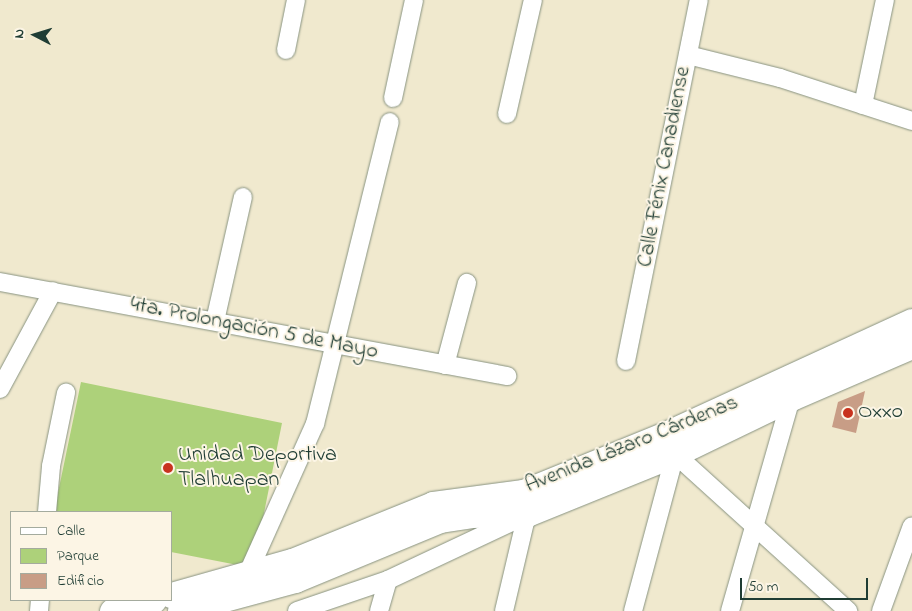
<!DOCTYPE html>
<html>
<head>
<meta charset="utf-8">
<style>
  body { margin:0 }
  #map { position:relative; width:912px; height:611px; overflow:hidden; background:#f0e9ce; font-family:"Indie Flower",sans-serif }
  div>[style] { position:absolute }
  .green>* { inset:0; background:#add17a }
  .building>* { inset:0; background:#c89d86 }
  .roads { filter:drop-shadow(0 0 1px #889381) drop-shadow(0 0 1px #889381) }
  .street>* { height:18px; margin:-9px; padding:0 9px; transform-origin:9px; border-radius:9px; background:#fff }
  .secondary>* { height:25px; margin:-12.5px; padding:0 12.5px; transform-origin:12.5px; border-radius:12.5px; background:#fff }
  .dots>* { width:14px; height:14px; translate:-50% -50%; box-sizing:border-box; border:2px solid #fcf5e5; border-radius:50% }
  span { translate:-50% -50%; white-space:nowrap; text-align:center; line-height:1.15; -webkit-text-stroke:4px #fcf5e5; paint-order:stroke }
  .street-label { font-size:22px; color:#1f3d34 }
  .poi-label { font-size:22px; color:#1f3d34 }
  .left { translate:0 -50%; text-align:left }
  .legend { position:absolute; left:10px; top:511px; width:162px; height:90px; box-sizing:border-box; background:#fcf5e5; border:1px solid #a4ab9e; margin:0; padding:6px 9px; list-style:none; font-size:15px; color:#1f3d34 }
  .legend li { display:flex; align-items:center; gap:10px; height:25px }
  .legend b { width:25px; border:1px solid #a4ab9e }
  .north { position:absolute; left:10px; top:10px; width:50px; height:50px; -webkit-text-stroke:4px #fcf5e5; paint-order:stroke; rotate:275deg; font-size:14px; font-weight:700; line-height:20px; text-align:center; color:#1f3d34 }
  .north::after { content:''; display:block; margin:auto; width:18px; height:22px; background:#1f3d34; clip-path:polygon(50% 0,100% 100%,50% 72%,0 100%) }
  .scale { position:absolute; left:740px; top:578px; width:128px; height:22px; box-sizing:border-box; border:2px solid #1f3d34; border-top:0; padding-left:6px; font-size:15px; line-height:18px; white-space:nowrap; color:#1f3d34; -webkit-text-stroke:4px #fcf5e5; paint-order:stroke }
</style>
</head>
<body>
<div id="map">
  <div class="green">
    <i style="clip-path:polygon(81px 382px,282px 423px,253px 568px,171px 552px,171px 512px,54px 512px)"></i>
  </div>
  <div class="building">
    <i style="clip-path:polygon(865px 391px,856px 433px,832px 427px,838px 402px)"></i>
  </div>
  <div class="roads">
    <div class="street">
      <i style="left:286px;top:50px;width:51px;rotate:-78.7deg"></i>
      <i style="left:688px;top:55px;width:95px;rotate:14deg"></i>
      <i style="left:780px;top:78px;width:139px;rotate:18deg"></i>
      <i style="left:393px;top:98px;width:100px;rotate:-77.9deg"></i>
      <i style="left:863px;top:105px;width:107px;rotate:-78.2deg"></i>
      <i style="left:507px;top:114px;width:117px;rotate:-77.2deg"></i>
      <i style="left:0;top:282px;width:516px;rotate:10.5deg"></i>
      <i style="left:215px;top:321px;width:127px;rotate:-77.3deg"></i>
      <i style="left:626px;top:361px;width:368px;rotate:-78.6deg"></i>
      <i style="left:445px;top:365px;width:85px;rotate:-75deg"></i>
      <i style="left:0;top:389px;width:111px;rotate:-61.6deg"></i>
      <i style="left:675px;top:454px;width:234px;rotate:42.2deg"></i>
      <i style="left:47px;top:512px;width:46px;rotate:-85deg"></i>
      <i style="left:51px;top:466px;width:75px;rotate:-78.4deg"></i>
      <i style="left:247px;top:575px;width:166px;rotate:-65.8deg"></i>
      <i style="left:315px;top:424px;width:311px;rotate:-76.1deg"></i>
      <i style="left:39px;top:611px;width:11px;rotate:-85deg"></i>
      <i style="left:297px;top:611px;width:96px;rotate:-18.8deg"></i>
      <i style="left:388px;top:580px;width:148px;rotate:-25.2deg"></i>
      <i style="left:379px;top:611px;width:32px;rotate:-74deg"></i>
      <i style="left:504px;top:611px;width:100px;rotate:-76.7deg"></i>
      <i style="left:527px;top:514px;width:7px;rotate:-98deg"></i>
      <i style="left:633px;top:611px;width:163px;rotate:-75deg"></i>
      <i style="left:675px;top:454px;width:7px;rotate:-106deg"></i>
      <i style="left:730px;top:611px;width:222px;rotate:-74deg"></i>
      <i style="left:881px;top:611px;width:90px;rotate:-70deg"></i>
    </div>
    <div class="secondary">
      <i style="left:171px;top:595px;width:126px;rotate:-15.7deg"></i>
      <i style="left:292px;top:561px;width:152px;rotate:-22deg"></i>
      <i style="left:433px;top:504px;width:91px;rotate:-7.6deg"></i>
      <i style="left:523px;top:492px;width:157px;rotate:-22.1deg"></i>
      <i style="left:668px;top:433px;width:268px;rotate:-24.7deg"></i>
      <i style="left:112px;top:611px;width:43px;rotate:-14.7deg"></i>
      <i style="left:180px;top:611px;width:119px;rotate:-15.1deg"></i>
      <i style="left:295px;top:580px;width:157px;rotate:-22.5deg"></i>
      <i style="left:440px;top:520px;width:30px;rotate:-9deg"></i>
      <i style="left:470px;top:515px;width:57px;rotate:-1deg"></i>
      <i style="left:527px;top:514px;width:160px;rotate:-22.1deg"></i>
      <i style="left:675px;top:454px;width:129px;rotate:-25.8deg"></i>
      <i style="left:791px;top:398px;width:132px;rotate:-23.3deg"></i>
    </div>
  </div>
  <div class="dots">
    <i style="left:848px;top:413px;background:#c8321e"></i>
    <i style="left:168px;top:468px;background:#c8321e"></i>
  </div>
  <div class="street-label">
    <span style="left:665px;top:167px;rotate:-79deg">Calle Fénix Canadiense</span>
    <span style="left:254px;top:329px;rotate:11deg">4ta. Prolongación 5 de Mayo</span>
    <span style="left:632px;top:445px;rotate:-22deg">Avenida Lázaro Cárdenas</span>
  </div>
  <div class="poi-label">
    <span class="left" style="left:858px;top:413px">Oxxo</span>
    <span class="left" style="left:178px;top:468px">Unidad Deportiva<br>Tlalhuapan</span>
  </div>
  <ul class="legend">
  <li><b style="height:6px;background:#fff"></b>Calle</li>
  <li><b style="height:14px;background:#add17a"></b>Parque</li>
  <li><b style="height:14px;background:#c89d86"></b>Edificio</li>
  </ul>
  <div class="north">N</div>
  <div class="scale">50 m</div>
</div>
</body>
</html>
